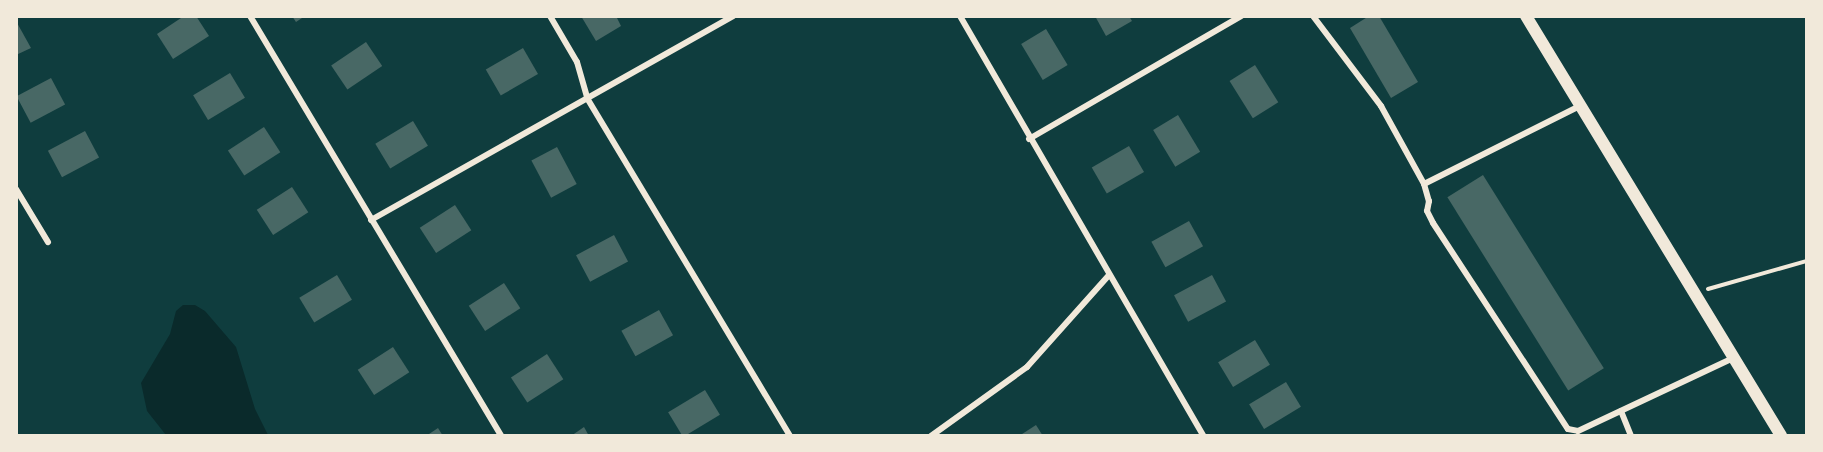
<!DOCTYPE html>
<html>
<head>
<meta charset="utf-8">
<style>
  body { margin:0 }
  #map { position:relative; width:1823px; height:452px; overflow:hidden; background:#0f3d3e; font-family:"Times New Roman",serif }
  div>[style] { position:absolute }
  .water>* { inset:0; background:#0a2a2b }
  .building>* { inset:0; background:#486865; transform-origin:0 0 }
  .path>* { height:4px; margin:-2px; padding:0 2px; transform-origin:2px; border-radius:2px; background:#f1e9da }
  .minor>* { height:6px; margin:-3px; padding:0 3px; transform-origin:3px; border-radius:3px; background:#f1e9da }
  .secondary>* { height:12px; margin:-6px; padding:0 6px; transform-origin:6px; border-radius:6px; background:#f1e9da }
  span { translate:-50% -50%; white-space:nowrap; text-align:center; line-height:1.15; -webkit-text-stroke:4.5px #f1e9da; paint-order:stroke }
  .frame { position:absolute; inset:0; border:18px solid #f1e9da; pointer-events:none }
</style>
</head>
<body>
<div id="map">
  <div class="water">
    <i style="clip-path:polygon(183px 305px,195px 305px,205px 311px,236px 347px,255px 409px,268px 435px,166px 435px,147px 411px,141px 383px,170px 334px,176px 311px)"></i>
  </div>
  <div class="building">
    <i style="clip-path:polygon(184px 16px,196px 16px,209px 36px,173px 59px,157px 34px)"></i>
    <i style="clip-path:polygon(292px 16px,305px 16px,296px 22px)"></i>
    <i style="clip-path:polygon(581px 16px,616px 16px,621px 26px,596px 41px)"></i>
    <i style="clip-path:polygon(1095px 16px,1129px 16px,1132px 21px,1106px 36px)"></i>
    <i style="clip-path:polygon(1369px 16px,1379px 16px,1418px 82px,1391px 98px,1350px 28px)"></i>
    <i style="clip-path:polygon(16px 21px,31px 48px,16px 55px)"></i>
    <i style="left:1046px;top:29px;width:42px;height:29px;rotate:59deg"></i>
    <i style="left:366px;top:42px;width:29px;height:42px;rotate:56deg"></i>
    <i style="left:523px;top:48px;width:30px;height:43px;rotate:60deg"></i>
    <i style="left:1255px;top:65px;width:44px;height:30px;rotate:58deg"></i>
    <i style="left:230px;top:73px;width:29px;height:43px;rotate:59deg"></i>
    <i style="left:51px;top:78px;width:30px;height:39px;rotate:62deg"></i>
    <i style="left:1178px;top:115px;width:43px;height:29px;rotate:59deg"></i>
    <i style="left:413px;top:121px;width:29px;height:44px;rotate:59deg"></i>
    <i style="left:264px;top:127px;width:30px;height:43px;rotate:57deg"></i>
    <i style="left:85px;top:131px;width:30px;height:42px;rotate:62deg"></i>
    <i style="left:1129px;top:146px;width:30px;height:43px;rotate:60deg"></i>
    <i style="left:557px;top:147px;width:42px;height:29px;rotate:62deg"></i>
    <i style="left:1483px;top:175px;width:228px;height:42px;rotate:58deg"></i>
    <i style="left:292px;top:187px;width:30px;height:42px;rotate:57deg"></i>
    <i style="left:455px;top:205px;width:30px;height:42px;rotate:57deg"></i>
    <i style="left:1189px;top:221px;width:29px;height:43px;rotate:61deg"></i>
    <i style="left:614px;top:235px;width:30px;height:43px;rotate:62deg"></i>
    <i style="left:337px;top:275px;width:29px;height:44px;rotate:59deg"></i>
    <i style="left:1212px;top:275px;width:30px;height:43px;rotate:62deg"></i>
    <i style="left:504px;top:283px;width:30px;height:42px;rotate:57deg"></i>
    <i style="left:659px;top:310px;width:29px;height:43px;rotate:61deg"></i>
    <i style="left:1255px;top:340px;width:29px;height:43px;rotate:59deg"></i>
    <i style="left:393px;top:347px;width:30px;height:42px;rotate:57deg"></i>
    <i style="left:547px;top:354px;width:30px;height:43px;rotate:57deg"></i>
    <i style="left:1286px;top:382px;width:29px;height:43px;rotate:59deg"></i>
    <i style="left:705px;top:390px;width:29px;height:43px;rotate:59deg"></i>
    <i style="clip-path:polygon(1036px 425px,1043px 436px,1019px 436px)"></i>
    <i style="clip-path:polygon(584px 427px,589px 436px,571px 436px)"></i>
    <i style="clip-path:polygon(438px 428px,443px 436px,426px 436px)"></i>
  </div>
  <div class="path">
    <i style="left:1708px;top:289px;width:102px;rotate:-15.9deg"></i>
  </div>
  <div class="minor">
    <i style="left:250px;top:16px;width:489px;rotate:59.1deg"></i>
    <i style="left:550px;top:16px;width:53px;rotate:59.6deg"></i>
    <i style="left:577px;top:62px;width:37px;rotate:74deg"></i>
    <i style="left:587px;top:98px;width:394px;rotate:59deg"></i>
    <i style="left:960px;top:16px;width:485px;rotate:59.9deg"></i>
    <i style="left:1313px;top:16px;width:113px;rotate:52.9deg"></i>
    <i style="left:1381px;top:106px;width:89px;rotate:61.1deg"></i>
    <i style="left:1424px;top:184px;width:18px;rotate:74deg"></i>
    <i style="left:1429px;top:201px;width:10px;rotate:101deg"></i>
    <i style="left:1427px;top:211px;width:13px;rotate:63deg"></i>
    <i style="left:1433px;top:223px;width:246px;rotate:56.8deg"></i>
    <i style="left:1568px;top:429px;width:10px;rotate:11deg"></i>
    <i style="left:1578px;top:431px;width:171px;rotate:-25.2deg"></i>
    <i style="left:1029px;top:139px;width:245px;rotate:-30.1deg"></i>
    <i style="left:1424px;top:184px;width:177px;rotate:-26.6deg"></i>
    <i style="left:16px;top:189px;width:62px;rotate:58.9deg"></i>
    <i style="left:371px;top:220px;width:416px;rotate:-29.4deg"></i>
    <i style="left:1621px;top:411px;width:27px;rotate:68deg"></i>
    <i style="left:931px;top:436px;width:118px;rotate:-35.7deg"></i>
    <i style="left:1027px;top:367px;width:122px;rotate:-48.3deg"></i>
  </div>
  <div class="secondary">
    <i style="left:1526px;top:16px;width:491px;rotate:58.7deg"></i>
  </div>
  <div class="frame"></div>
</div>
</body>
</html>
